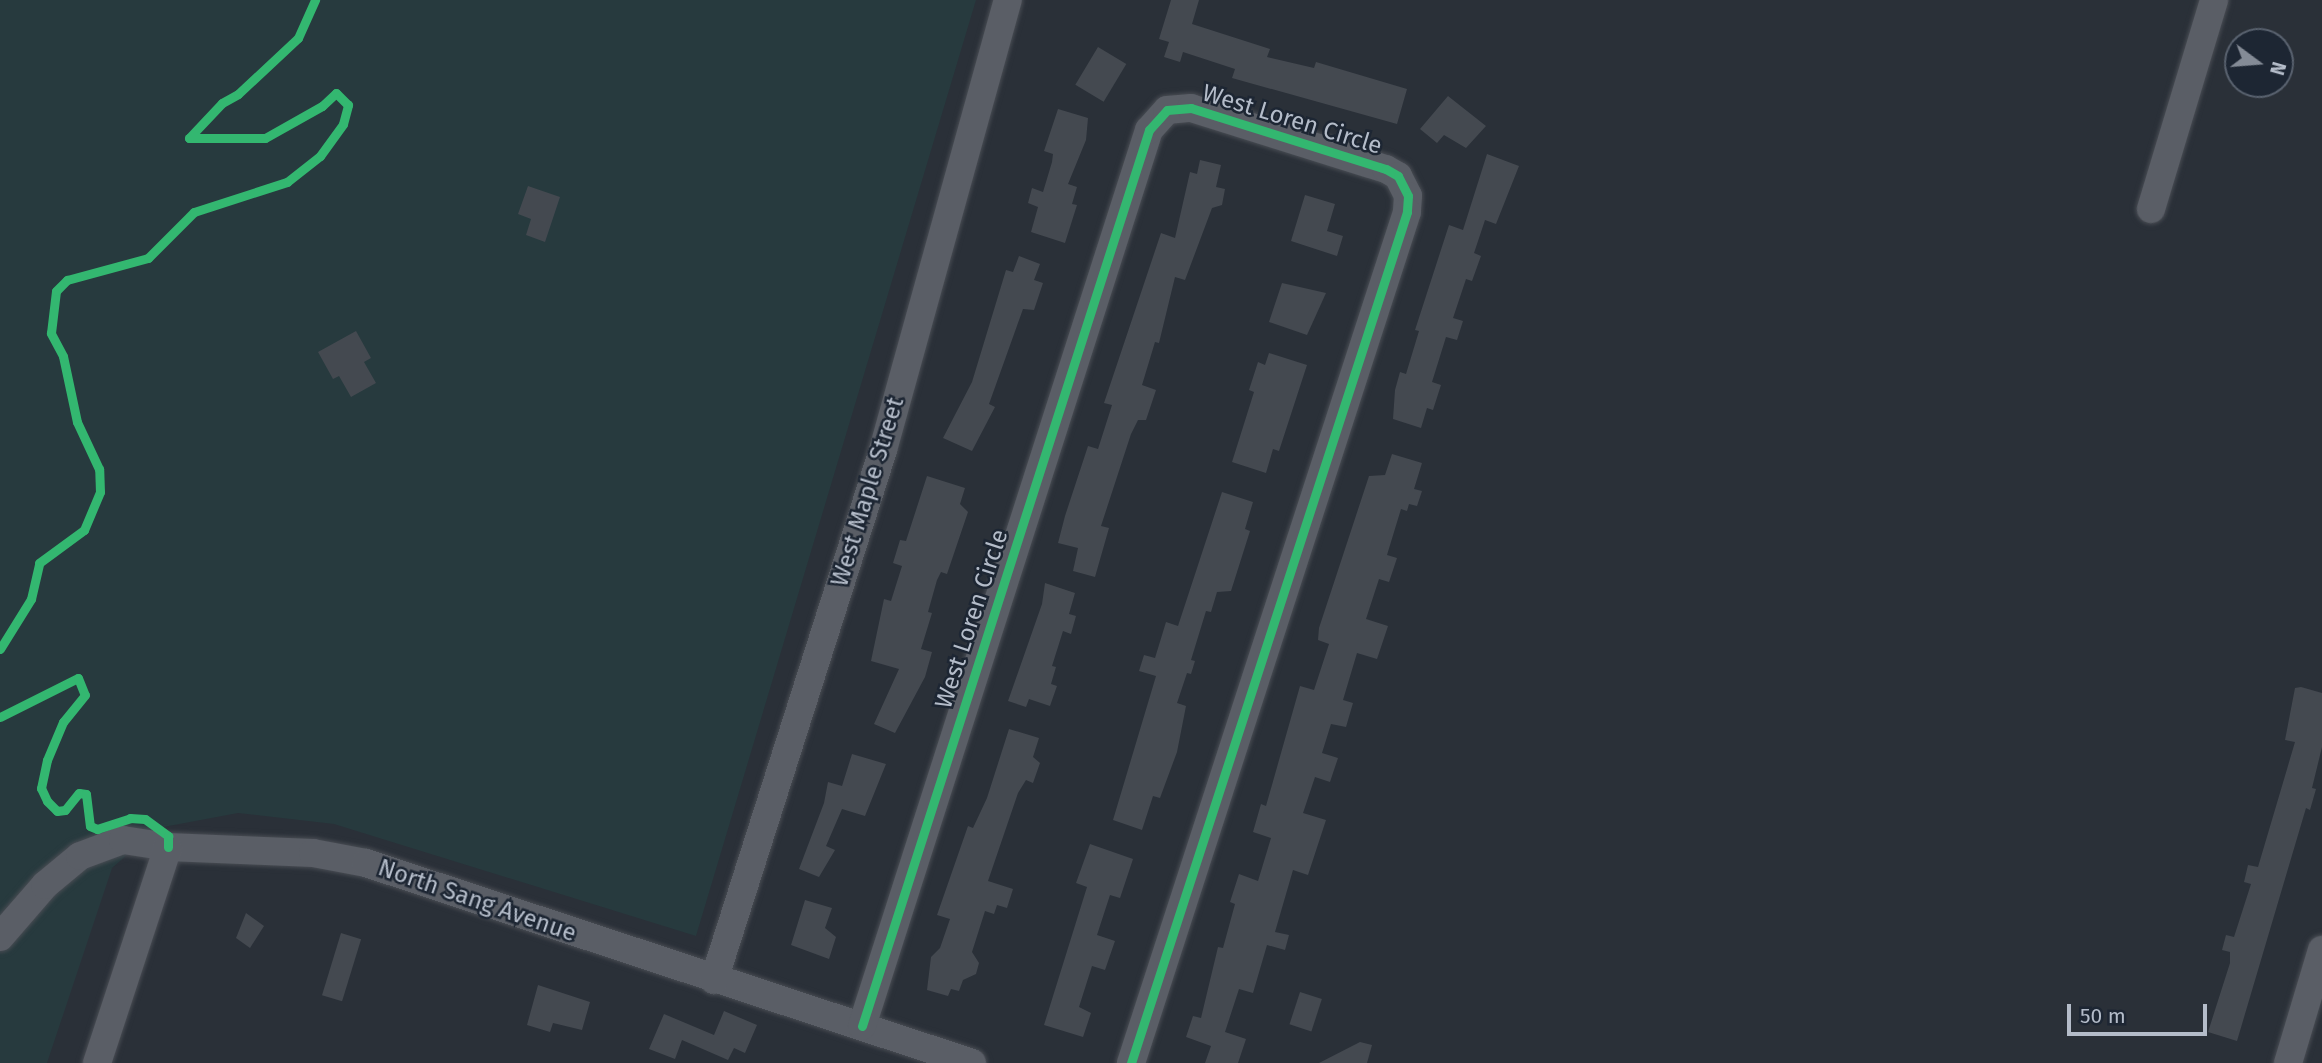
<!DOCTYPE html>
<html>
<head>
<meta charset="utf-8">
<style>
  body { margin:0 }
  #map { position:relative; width:2322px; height:1063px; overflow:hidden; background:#2a3038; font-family:"Fira Sans",sans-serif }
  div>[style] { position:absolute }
  .green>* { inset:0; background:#273a3e }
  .building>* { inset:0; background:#444950; transform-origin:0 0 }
  .roads { filter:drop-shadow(0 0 2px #484c53) drop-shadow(0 0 2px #484c53) }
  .minor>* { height:28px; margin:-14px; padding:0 14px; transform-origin:14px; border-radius:14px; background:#5a5e66 }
  .cycleway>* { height:9px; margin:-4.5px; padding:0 4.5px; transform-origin:4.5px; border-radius:4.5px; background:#33b770 }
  span { translate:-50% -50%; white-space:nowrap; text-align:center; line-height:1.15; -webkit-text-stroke:5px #1d2633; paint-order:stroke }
  .street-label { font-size:24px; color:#b4bcc9 }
  .north { position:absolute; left:2224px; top:28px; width:70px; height:70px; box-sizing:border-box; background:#1d2633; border:2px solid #59626f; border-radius:50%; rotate:106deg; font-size:19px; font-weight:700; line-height:28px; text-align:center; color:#b4bcc9 }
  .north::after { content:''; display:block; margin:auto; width:24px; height:32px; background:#848b96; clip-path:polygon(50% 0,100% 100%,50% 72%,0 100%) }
  .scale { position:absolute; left:2067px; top:1004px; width:140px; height:32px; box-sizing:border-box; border:4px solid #b4bcc9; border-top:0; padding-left:9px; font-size:21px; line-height:24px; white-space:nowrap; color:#b4bcc9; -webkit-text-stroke:5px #1d2633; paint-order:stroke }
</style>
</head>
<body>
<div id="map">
  <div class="green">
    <i style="clip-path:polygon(0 0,976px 0,696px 936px,334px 824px,238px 813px,158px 828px,112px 868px,47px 1063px,0 1063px)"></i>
  </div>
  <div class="building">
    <i style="clip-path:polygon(1171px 0,1199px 0,1192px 24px,1270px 49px,1267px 57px,1314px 68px,1316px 62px,1407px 89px,1397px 124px,1232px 78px,1235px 69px,1183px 52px,1180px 62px,1164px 57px,1169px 42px,1159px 39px)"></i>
    <i style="left:1098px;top:47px;width:33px;height:44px;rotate:31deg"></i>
    <i style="clip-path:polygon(1448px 96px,1486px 126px,1466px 148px,1444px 135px,1437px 143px,1420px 129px)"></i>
    <i style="clip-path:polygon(1058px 109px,1088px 118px,1086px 140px,1068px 184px,1077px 187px,1072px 204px,1077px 205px,1065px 243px,1031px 232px,1038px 207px,1028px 203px,1032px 188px,1043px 192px,1052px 162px,1053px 154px,1044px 151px)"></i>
    <i style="clip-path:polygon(1487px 154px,1519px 166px,1496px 224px,1485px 220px,1474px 253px,1481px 256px,1472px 281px,1466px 279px,1453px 318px,1463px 321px,1457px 340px,1446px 337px,1432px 382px,1441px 385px,1433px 410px,1427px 408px,1421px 428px,1393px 419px,1395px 390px,1400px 372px,1406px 374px,1419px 331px,1415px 330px,1449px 225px,1463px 230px)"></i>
    <i style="clip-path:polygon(1200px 160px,1221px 165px,1216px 187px,1225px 189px,1222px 205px,1212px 208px,1185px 280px,1175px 277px,1159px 343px,1155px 342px,1142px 385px,1156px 390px,1146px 420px,1138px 420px,1131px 434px,1101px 526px,1109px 528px,1095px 577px,1073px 571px,1078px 548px,1058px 543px,1065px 516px,1088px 446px,1098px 449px,1112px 405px,1104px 403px,1161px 233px,1175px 238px,1190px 172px,1197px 174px)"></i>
    <i style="clip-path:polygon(528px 186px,560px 197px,545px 242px,526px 235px,531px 219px,518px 214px)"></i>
    <i style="clip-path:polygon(1305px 195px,1335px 204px,1327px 231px,1343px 236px,1337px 256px,1291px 241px)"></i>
    <i style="clip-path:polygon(1019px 256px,1040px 264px,1034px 280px,1043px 283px,1034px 310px,1023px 309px,989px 404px,995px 407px,972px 451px,943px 438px,972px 382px,1006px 270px,1013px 272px)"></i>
    <i style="clip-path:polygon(1282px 283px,1326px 293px,1307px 335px,1269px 322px)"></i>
    <i style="clip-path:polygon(356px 331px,371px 358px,364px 362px,376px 383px,351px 397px,339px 376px,333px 379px,318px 352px)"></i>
    <i style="clip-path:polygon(1269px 353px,1307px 365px,1279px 451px,1273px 449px,1266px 473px,1232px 462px,1254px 392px,1249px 390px,1258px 362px,1265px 365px)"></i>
    <i style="clip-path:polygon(1392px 454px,1422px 463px,1414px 489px,1422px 491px,1417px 506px,1409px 504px,1407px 511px,1401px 509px,1387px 555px,1397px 558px,1389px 582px,1379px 579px,1366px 619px,1388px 626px,1377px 659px,1357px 653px,1343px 700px,1353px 703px,1346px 727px,1331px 724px,1322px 753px,1338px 758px,1330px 782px,1315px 777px,1303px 813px,1326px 820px,1308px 875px,1293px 870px,1275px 932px,1289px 935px,1285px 950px,1267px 945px,1253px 993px,1239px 989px,1225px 1032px,1246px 1039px,1238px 1063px,1205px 1063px,1211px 1046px,1186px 1037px,1193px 1016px,1201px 1018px,1218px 947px,1223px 948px,1235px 904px,1230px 902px,1239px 874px,1258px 881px,1271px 838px,1253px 832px,1261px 804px,1266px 806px,1300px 686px,1314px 690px,1329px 644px,1318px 640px,1319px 628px,1369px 476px,1385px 475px)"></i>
    <i style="clip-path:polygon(927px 476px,965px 488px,960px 504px,968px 512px,947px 574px,941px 572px,937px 580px,928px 612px,932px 613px,921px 649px,932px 652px,925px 677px,895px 733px,874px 724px,899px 669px,871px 661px,884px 599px,891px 601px,902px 566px,893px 563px,900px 540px,906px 541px)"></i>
    <i style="clip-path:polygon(1222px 492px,1253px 502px,1245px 529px,1250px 531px,1231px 591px,1217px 592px,1211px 612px,1206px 611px,1191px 660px,1195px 661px,1191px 674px,1187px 673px,1177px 703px,1186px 706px,1177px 752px,1160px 798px,1153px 796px,1142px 830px,1113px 820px,1156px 676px,1139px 671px,1144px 655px,1155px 658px,1166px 622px,1178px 626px)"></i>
    <i style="clip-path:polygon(1045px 583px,1075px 593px,1069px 614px,1076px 616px,1071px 634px,1063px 631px,1052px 666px,1056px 667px,1051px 684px,1057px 686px,1050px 706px,1029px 699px,1026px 707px,1008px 701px,1042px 604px)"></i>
    <i style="clip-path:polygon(2301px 687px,2322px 693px,2322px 747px,2312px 788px,2316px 789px,2310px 810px,2306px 808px,2237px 1041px,2208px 1032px,2230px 963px,2230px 952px,2222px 950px,2226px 935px,2234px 937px,2251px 884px,2244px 882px,2248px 865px,2258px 867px,2295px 742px,2285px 740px,2295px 688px)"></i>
    <i style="clip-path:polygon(1009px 729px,1039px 738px,1033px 757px,1040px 763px,1033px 783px,1026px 780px,1018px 793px,988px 881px,1013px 889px,1007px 908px,997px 905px,994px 914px,985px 911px,972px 952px,979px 963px,976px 974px,963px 980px,959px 991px,951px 989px,948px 996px,927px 990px,931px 957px,940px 948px,950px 919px,937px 915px,968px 826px,973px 828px,987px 798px)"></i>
    <i style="clip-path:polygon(852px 754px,886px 764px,865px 816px,842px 809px,826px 846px,835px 850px,819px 877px,799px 869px,824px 803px,828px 782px,842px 786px)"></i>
    <i style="clip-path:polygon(1090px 844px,1133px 859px,1120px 898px,1110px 895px,1097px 935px,1115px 941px,1105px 970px,1092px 966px,1079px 1007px,1091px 1013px,1083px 1037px,1044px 1025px,1087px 887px,1076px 883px)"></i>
    <i style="clip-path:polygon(805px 900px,832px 908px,825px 928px,836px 937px,829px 959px,791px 945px)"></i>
    <i style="clip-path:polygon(246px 913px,264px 926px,250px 948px,236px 938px)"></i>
    <i style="left:341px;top:933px;width:21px;height:65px;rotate:17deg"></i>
    <i style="clip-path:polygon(538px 985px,590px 1002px,582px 1030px,553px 1023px,550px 1032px,527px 1025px)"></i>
    <i style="left:1300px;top:992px;width:23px;height:34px;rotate:18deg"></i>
    <i style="clip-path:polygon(724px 1011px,757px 1025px,745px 1053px,734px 1048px,728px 1060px,682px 1040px,675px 1059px,649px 1049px,664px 1014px,714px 1035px)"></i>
    <i style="clip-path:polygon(1360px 1042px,1372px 1045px,1367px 1063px,1319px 1063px)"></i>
  </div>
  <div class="roads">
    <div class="minor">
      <i style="left:2151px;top:209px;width:218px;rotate:-73.2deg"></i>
      <i style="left:0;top:937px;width:69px;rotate:-49.1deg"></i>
      <i style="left:45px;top:885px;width:45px;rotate:-39.6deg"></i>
      <i style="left:80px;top:856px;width:46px;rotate:-20.4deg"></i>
      <i style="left:123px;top:840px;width:46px;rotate:8.8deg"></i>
      <i style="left:168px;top:847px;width:145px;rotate:2.4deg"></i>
      <i style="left:313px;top:853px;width:54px;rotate:10.7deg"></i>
      <i style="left:366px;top:863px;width:638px;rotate:18.26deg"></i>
      <i style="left:714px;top:980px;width:556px;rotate:-72.31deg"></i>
      <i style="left:883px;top:450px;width:467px;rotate:-74.5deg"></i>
      <i style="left:862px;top:1026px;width:941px;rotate:-72.24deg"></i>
      <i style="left:1149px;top:130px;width:27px;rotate:-48deg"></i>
      <i style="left:1167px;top:110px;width:24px;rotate:-5deg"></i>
      <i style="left:1191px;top:108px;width:204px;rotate:17.4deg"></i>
      <i style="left:1386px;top:169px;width:14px;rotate:30deg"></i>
      <i style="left:1398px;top:176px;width:22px;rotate:63deg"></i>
      <i style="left:1408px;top:196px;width:16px;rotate:94deg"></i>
      <i style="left:1407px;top:212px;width:895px;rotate:107.97deg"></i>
      <i style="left:97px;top:1063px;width:227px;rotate:-71.8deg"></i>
      <i style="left:2288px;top:1063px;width:118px;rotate:-73.3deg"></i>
    </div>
  </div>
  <div class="cycleway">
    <i style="left:189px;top:138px;width:48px;rotate:-46.7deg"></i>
    <i style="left:222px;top:103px;width:18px;rotate:-29deg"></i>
    <i style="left:238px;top:94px;width:82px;rotate:-43deg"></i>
    <i style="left:298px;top:38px;width:42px;rotate:-65.9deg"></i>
    <i style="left:0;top:649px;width:59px;rotate:-58.2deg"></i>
    <i style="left:31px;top:599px;width:37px;rotate:-77deg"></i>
    <i style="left:39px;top:563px;width:56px;rotate:-36.3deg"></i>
    <i style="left:84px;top:530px;width:41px;rotate:-67.2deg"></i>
    <i style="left:100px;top:492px;width:23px;rotate:-92deg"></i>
    <i style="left:99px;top:469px;width:52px;rotate:-115.1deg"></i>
    <i style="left:77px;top:422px;width:67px;rotate:-102deg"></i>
    <i style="left:63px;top:356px;width:26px;rotate:-118deg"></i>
    <i style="left:51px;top:333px;width:42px;rotate:-83.2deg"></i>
    <i style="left:56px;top:291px;width:16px;rotate:-45deg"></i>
    <i style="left:67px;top:280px;width:84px;rotate:-15.2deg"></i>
    <i style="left:148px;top:258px;width:65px;rotate:-45deg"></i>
    <i style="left:194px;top:212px;width:98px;rotate:-17.9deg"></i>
    <i style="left:287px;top:182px;width:42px;rotate:-38.2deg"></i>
    <i style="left:320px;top:156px;width:39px;rotate:-54deg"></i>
    <i style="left:343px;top:124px;width:20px;rotate:-75deg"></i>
    <i style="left:348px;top:105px;width:17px;rotate:-135deg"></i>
    <i style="left:336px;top:93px;width:19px;rotate:137deg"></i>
    <i style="left:322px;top:106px;width:65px;rotate:150.7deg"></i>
    <i style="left:265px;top:138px;width:76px;rotate:180deg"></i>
    <i style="left:0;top:717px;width:87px;rotate:-26.6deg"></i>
    <i style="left:78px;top:678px;width:18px;rotate:68deg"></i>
    <i style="left:85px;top:695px;width:35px;rotate:129deg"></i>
    <i style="left:63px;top:722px;width:41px;rotate:112.8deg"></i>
    <i style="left:47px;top:760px;width:29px;rotate:102deg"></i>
    <i style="left:41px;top:788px;width:14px;rotate:65deg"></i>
    <i style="left:47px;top:801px;width:14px;rotate:45deg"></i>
    <i style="left:57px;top:811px;width:8px;rotate:-7deg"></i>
    <i style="left:65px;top:810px;width:22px;rotate:-51deg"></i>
    <i style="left:79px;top:793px;width:7px;rotate:8deg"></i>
    <i style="left:86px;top:794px;width:32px;rotate:83deg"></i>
    <i style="left:90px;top:826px;width:8px;rotate:23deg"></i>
    <i style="left:97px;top:829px;width:35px;rotate:-18deg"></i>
    <i style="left:130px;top:818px;width:15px;rotate:4deg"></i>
    <i style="left:145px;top:819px;width:29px;rotate:36deg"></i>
    <i style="left:168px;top:836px;width:11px;rotate:90deg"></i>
    <i style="left:862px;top:1026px;width:941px;rotate:-72.24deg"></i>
    <i style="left:1149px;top:130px;width:27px;rotate:-48deg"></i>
    <i style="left:1167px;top:110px;width:24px;rotate:-5deg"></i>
    <i style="left:1191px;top:108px;width:204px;rotate:17.4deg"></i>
    <i style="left:1386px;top:169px;width:14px;rotate:30deg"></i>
    <i style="left:1398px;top:176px;width:22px;rotate:63deg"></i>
    <i style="left:1408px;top:196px;width:16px;rotate:94deg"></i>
    <i style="left:1407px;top:212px;width:895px;rotate:107.97deg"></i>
  </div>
  <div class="street-label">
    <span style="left:1292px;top:120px;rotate:17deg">West Loren Circle</span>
    <span style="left:868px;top:492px;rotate:-73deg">West Maple Street</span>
    <span style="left:972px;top:619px;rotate:-72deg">West Loren Circle</span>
    <span style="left:477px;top:901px;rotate:19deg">North Sang Avenue</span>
  </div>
  <div class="north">N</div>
  <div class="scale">50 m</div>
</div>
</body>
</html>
